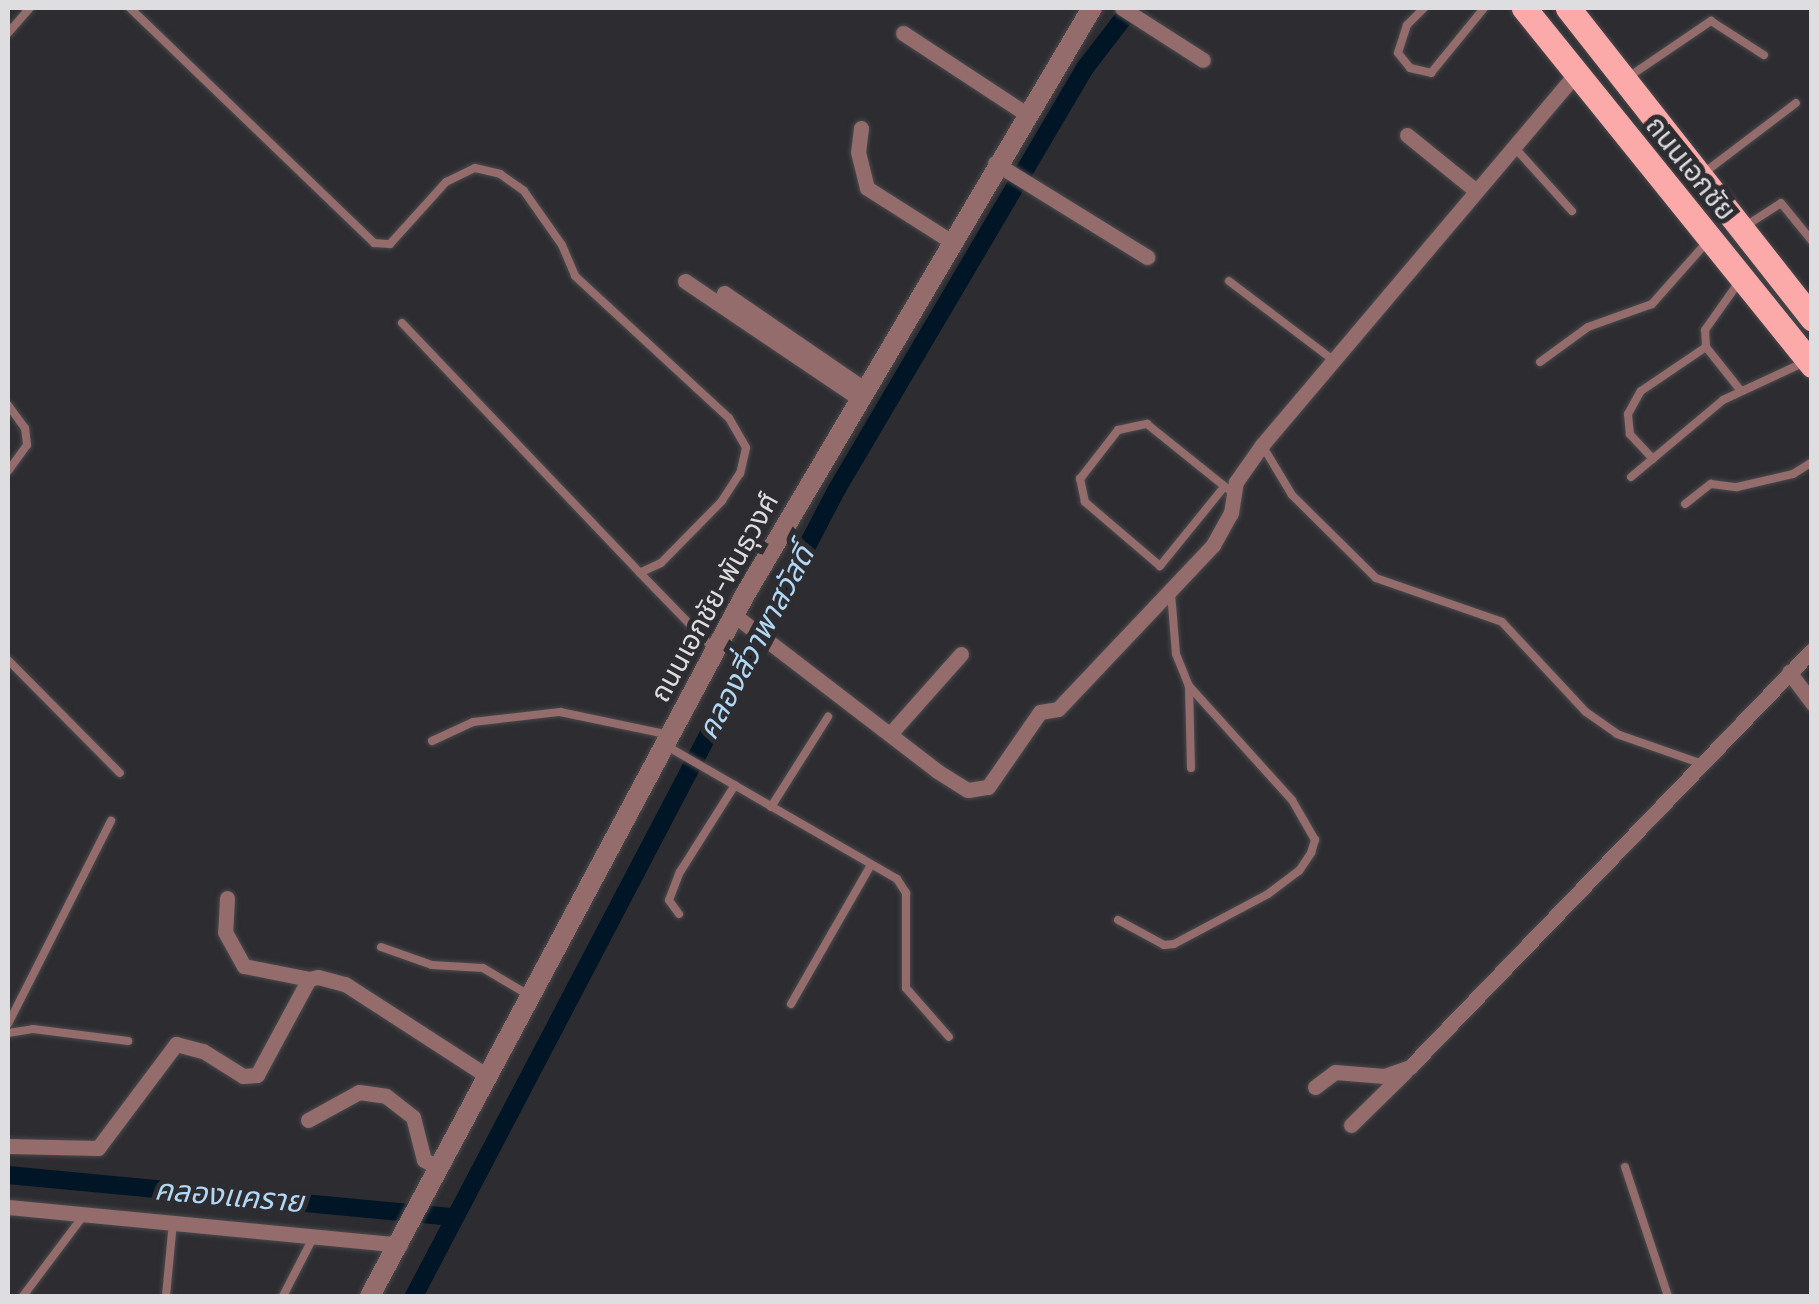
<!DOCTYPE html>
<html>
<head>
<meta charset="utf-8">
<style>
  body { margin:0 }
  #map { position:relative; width:1819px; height:1304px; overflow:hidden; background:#2d2d31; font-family:Figtree,"Noto Sans Thai",sans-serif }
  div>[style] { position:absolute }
  .canal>* { height:18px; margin:-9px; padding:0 9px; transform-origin:9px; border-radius:9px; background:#001525 }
  .roads { filter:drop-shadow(0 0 2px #49494d) drop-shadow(0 0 2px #49494d) }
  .service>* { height:8px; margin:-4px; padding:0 4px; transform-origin:4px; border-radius:4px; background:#946c6b }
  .minor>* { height:15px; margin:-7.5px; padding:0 7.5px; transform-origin:7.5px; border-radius:7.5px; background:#946c6b }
  .tertiary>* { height:20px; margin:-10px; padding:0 10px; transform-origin:10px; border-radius:10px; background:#946c6b }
  .primary>* { height:25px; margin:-12.5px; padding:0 12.5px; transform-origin:12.5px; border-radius:12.5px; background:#fcaaa9 }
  span { translate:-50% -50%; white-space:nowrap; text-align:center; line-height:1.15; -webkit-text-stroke:10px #2d2d31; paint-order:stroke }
  .street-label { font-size:28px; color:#dedee1 }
  .water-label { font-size:30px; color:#b2d8f6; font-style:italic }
  .frame { position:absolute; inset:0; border:10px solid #dedee1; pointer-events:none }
</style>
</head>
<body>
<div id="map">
  <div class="canal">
    <i style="left:8px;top:1175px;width:445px;rotate:5.4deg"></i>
    <i style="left:414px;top:1296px;width:911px;rotate:-62.34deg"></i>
    <i style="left:837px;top:489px;width:489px;rotate:-59.5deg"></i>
    <i style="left:1085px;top:68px;width:76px;rotate:-52.5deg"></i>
  </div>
  <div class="roads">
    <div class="service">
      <i style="left:130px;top:8px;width:339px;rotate:43.9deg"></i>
      <i style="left:374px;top:243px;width:16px;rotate:4deg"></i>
      <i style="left:390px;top:244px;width:84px;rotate:-47.9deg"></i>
      <i style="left:446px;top:182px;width:32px;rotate:-26deg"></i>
      <i style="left:475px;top:168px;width:26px;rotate:13deg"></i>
      <i style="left:500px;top:174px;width:29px;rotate:35deg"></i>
      <i style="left:524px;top:191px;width:66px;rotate:54.9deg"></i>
      <i style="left:562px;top:245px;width:34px;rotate:67deg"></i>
      <i style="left:575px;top:276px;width:209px;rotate:42.7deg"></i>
      <i style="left:729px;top:418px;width:34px;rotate:60deg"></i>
      <i style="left:746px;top:448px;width:26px;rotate:103deg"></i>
      <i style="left:740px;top:473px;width:33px;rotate:123deg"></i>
      <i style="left:722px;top:501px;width:87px;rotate:134.5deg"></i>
      <i style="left:661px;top:563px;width:23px;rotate:155deg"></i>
      <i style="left:640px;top:573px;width:103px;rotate:45.8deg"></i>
      <i style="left:1424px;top:8px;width:24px;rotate:135deg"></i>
      <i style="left:1407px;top:25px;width:29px;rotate:108deg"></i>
      <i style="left:1398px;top:53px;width:19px;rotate:51deg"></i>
      <i style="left:1410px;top:68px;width:22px;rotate:13deg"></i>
      <i style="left:1431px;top:73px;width:84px;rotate:-50.8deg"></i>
      <i style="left:8px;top:33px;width:33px;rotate:-49deg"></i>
      <i style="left:1627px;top:78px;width:102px;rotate:-34.2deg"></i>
      <i style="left:1711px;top:21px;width:63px;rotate:32.7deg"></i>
      <i style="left:1515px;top:148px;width:85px;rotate:47.9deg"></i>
      <i style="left:1705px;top:172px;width:114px;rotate:-37.2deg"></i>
      <i style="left:1747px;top:225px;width:40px;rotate:-32.9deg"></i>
      <i style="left:1781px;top:203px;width:49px;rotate:50.8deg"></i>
      <i style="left:1229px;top:281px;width:131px;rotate:37.2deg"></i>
      <i style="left:402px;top:323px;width:345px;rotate:46.4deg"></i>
      <i style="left:1706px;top:347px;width:17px;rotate:-93deg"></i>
      <i style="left:1705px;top:330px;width:59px;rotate:-54.7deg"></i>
      <i style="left:1540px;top:362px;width:59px;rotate:-36.1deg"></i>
      <i style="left:1588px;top:327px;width:68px;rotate:-19.8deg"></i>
      <i style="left:1652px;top:304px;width:83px;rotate:-48.4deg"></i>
      <i style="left:8px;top:405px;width:29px;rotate:54deg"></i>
      <i style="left:25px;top:428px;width:17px;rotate:83deg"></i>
      <i style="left:27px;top:445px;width:32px;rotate:126deg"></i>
      <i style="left:1262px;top:445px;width:58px;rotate:59deg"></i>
      <i style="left:1292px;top:495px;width:118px;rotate:44.7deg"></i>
      <i style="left:1376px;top:578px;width:133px;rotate:19.2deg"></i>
      <i style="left:1502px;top:622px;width:123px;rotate:47deg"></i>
      <i style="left:1586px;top:712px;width:38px;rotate:35deg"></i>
      <i style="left:1617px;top:734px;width:88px;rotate:19.3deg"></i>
      <i style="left:1653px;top:459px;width:34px;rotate:-133deg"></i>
      <i style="left:1630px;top:434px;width:20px;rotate:-96deg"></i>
      <i style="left:1628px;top:414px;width:26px;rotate:-61deg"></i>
      <i style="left:1641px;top:391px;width:78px;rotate:-34.1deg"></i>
      <i style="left:1706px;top:347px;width:56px;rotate:51.5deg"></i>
      <i style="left:1631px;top:477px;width:120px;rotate:-39.9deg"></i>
      <i style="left:1723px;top:400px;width:90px;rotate:-24.9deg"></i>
      <i style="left:1224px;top:487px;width:102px;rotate:129deg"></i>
      <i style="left:1160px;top:566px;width:99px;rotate:-139.5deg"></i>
      <i style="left:1085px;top:502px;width:24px;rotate:-102deg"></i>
      <i style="left:1080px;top:479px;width:62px;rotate:-52.2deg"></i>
      <i style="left:1118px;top:430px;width:30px;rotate:-12deg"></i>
      <i style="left:1147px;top:424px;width:112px;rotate:38.8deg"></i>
      <i style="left:1685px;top:504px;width:33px;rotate:-38deg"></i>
      <i style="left:1711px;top:484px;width:26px;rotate:7deg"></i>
      <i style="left:1737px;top:487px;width:57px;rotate:-13.1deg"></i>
      <i style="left:1793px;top:474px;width:22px;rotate:-32deg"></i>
      <i style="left:1171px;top:593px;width:61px;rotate:85.3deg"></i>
      <i style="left:1176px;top:654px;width:35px;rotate:68deg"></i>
      <i style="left:1189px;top:686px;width:82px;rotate:88.6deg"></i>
      <i style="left:8px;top:660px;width:159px;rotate:45.3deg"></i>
      <i style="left:432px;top:741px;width:45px;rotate:-24.9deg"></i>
      <i style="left:473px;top:722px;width:88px;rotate:-6.6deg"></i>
      <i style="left:560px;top:712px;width:107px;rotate:11.8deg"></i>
      <i style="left:665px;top:745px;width:268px;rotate:30deg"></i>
      <i style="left:897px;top:879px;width:17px;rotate:57deg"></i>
      <i style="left:906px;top:893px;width:95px;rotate:90deg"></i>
      <i style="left:906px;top:988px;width:65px;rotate:48.7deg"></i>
      <i style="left:771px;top:807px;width:107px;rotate:-57.7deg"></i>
      <i style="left:679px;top:914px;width:17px;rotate:-126deg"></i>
      <i style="left:669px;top:900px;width:30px;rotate:-69deg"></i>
      <i style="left:680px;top:872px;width:103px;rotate:-57.7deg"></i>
      <i style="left:1118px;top:920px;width:52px;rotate:28.5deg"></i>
      <i style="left:1164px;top:945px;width:10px;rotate:-6deg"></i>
      <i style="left:1174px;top:944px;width:106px;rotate:-28deg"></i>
      <i style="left:1268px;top:894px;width:39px;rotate:-37deg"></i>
      <i style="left:1299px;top:871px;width:22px;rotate:-56deg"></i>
      <i style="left:1311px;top:853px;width:14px;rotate:-73deg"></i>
      <i style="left:1315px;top:840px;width:46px;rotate:-119.9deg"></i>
      <i style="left:1292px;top:800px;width:154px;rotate:-132.1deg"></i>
      <i style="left:381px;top:947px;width:54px;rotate:19.4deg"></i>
      <i style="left:432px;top:965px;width:51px;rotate:3.4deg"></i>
      <i style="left:483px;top:968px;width:51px;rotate:30.6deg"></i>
      <i style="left:791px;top:1004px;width:160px;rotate:-60.1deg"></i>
      <i style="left:8px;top:1024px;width:228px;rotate:-63.1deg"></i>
      <i style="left:8px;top:1033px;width:25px;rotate:-9deg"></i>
      <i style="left:33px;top:1029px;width:96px;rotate:7.2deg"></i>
      <i style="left:1625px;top:1167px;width:136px;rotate:71.6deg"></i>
      <i style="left:23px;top:1296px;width:100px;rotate:-53.1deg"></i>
      <i style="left:166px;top:1296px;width:74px;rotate:-84.6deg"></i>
      <i style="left:283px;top:1296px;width:65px;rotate:-62.7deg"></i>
    </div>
    <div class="minor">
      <i style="left:1122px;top:8px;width:96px;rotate:32.7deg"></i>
      <i style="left:903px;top:33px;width:146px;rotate:33.3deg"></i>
      <i style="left:861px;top:128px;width:24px;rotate:97deg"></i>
      <i style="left:858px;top:152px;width:37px;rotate:76deg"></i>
      <i style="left:867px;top:188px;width:97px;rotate:32.4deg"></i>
      <i style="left:1407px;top:135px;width:87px;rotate:39deg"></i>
      <i style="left:995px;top:163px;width:179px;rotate:31.7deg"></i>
      <i style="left:685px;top:281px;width:207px;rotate:34deg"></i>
      <i style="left:724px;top:293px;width:168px;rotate:34.4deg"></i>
      <i style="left:734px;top:615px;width:256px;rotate:37.5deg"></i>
      <i style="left:937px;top:771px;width:36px;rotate:32deg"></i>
      <i style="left:968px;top:790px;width:20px;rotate:-9deg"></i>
      <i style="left:988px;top:787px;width:91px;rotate:-55.3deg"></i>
      <i style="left:1040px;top:712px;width:18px;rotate:-9deg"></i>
      <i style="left:1058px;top:709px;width:226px;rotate:-46.6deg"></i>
      <i style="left:1213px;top:545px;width:37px;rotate:-61deg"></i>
      <i style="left:1231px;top:513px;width:31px;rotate:-81deg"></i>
      <i style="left:1236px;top:482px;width:45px;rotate:-54.9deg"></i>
      <i style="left:1262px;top:445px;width:487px;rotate:-49.8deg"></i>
      <i style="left:1789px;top:672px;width:39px;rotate:53deg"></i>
      <i style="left:890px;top:734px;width:107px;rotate:-48.4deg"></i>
      <i style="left:227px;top:898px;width:34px;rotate:93deg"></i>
      <i style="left:225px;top:932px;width:39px;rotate:61deg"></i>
      <i style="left:244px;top:966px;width:66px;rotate:11.3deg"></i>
      <i style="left:1315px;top:1087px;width:25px;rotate:-37deg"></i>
      <i style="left:1335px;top:1072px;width:49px;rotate:4.7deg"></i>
      <i style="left:1384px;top:1076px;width:28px;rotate:-19deg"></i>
      <i style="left:1410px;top:1067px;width:579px;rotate:-46.05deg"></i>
      <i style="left:308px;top:1120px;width:58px;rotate:-28.8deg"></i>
      <i style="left:359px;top:1092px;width:27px;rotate:8deg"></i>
      <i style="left:386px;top:1096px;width:34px;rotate:38deg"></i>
      <i style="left:413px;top:1117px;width:44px;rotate:75.7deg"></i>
      <i style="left:424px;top:1160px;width:18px;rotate:27deg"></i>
      <i style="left:1351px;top:1125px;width:76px;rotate:-44.5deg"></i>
      <i style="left:8px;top:1146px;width:90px;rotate:1.3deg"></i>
      <i style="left:98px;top:1148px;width:130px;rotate:-53.1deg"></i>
      <i style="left:176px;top:1044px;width:28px;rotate:15deg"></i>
      <i style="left:203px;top:1051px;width:47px;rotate:32deg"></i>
      <i style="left:243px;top:1076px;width:14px;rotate:-4deg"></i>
      <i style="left:257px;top:1075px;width:109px;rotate:-61.6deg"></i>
      <i style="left:309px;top:979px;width:9px;rotate:-13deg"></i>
      <i style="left:318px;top:977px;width:28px;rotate:15deg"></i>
      <i style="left:345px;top:984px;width:171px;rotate:32.9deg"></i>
      <i style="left:8px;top:1207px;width:394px;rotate:5.5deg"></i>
    </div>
    <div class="tertiary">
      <i style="left:370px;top:1296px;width:797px;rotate:-61.86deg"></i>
      <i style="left:746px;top:593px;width:680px;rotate:-59.4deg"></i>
    </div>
    <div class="primary">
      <i style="left:1524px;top:8px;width:459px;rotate:51.1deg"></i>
      <i style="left:1568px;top:8px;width:395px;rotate:51.8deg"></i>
    </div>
  </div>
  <div class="street-label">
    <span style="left:1691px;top:168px;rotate:51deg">ถนนเอกชัย</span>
    <span style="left:714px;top:597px;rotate:-61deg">ถนนเอกชัย-พันธุวงศ์</span>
  </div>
  <div class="water-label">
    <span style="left:756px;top:643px;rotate:-62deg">คลองสี่วาพาสวัสดิ์</span>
    <span style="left:229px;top:1196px;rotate:5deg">คลองเเคราย</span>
  </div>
  <div class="frame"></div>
</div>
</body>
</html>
